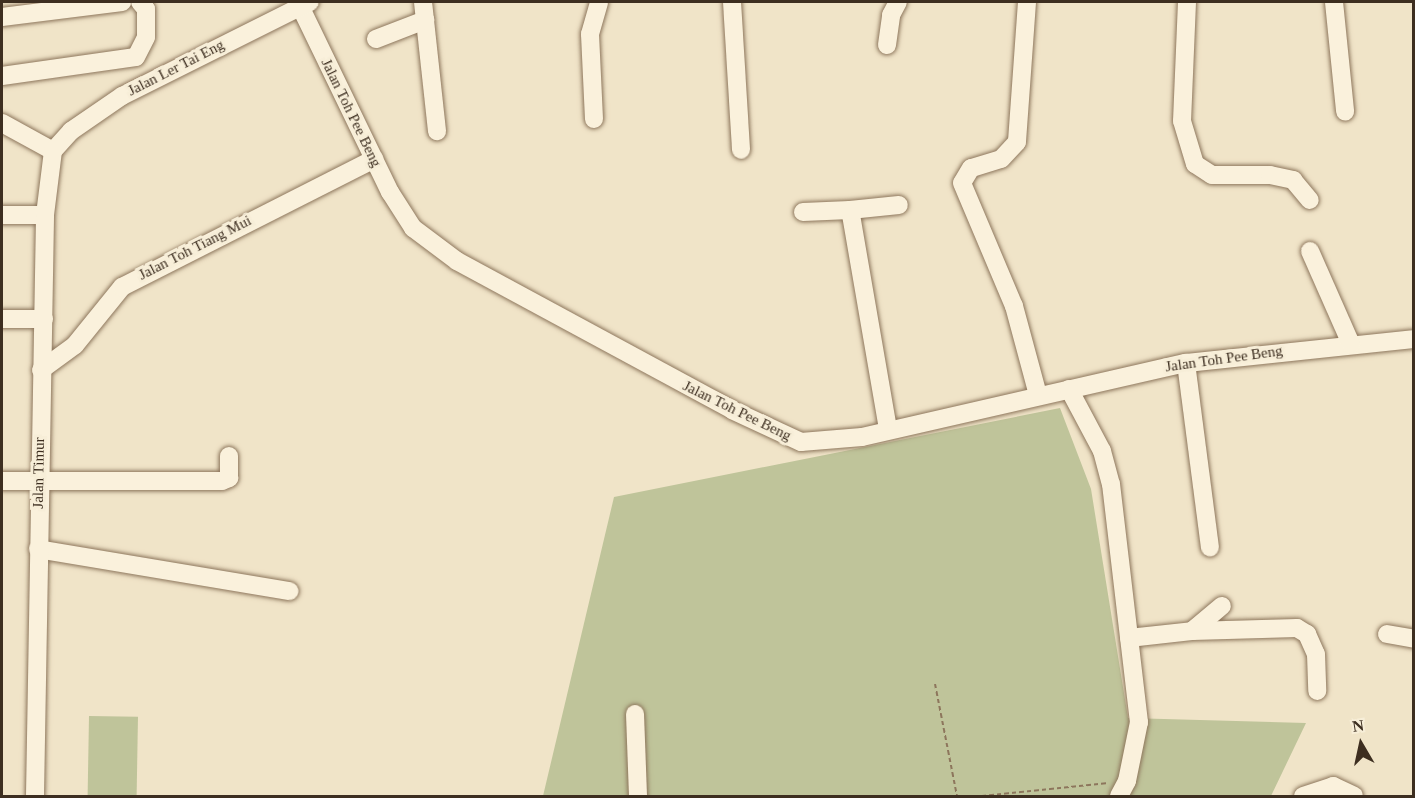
<!DOCTYPE html>
<html>
<head>
<meta charset="utf-8">
<style>
  body { margin:0 }
  #map { position:relative; width:1415px; height:798px; overflow:hidden; background:#f0e4c8; font-family:"Times New Roman",serif }
  div>[style] { position:absolute }
  .cemetery>* { inset:0; background:#bfc49a; transform-origin:0 0 }
  .path>* { height:2px; margin-top:-1px; transform-origin:0; background:repeating-linear-gradient(90deg,#8d765c 0 4.5px,transparent 0 7.5px) }
  .roads { filter:drop-shadow(0 0 2px #8d765c) drop-shadow(0 0 2px #8d765c) }
  .minor>* { height:18px; margin:-9px; padding:0 9px; transform-origin:9px; border-radius:9px; background:#faf1dc }
  span { translate:-50% -50%; white-space:nowrap; text-align:center; line-height:1.15; -webkit-text-stroke:6px #f7eed8; paint-order:stroke }
  .street-label { font-size:15px; color:#3d2e20 }
  .frame { position:absolute; inset:0; border:3px solid #3d2e20; pointer-events:none }
  .north { position:absolute; left:1331px; top:714px; width:60px; height:60px; -webkit-text-stroke:4px #f7eed8; paint-order:stroke; rotate:351deg; font-size:16px; font-weight:700; line-height:24px; text-align:center; color:#3d2e20 }
  .north::after { content:''; display:block; margin:auto; width:21px; height:27px; background:#3d2e20; clip-path:polygon(50% 0,100% 100%,50% 72%,0 100%) }
</style>
</head>
<body>
<div id="map">
  <div class="cemetery">
    <i style="clip-path:polygon(1060px 408px,1091px 489px,1128px 718px,1306px 723px,1271px 796px,543px 796px,614px 497px)"></i>
    <i style="left:89px;top:716px;width:49px;height:80px;rotate:1deg"></i>
  </div>
  <div class="path">
    <i style="left:935px;top:684px;width:114px;rotate:78.9deg"></i>
    <i style="left:982px;top:796px;width:127px;rotate:-5.9deg"></i>
  </div>
  <div class="roads">
    <div class="minor">
      <i style="left:423px;top:2px;width:130px;rotate:83.8deg"></i>
      <i style="left:732px;top:2px;width:148px;rotate:86.5deg"></i>
      <i style="left:1027px;top:2px;width:140px;rotate:94.1deg"></i>
      <i style="left:1017px;top:142px;width:23px;rotate:133deg"></i>
      <i style="left:1001px;top:159px;width:31px;rotate:163deg"></i>
      <i style="left:971px;top:168px;width:17px;rotate:121deg"></i>
      <i style="left:962px;top:183px;width:134px;rotate:67.1deg"></i>
      <i style="left:1014px;top:306px;width:92px;rotate:74.9deg"></i>
      <i style="left:1187px;top:2px;width:119px;rotate:92.4deg"></i>
      <i style="left:1182px;top:121px;width:45px;rotate:73.2deg"></i>
      <i style="left:1195px;top:164px;width:20px;rotate:33deg"></i>
      <i style="left:1212px;top:175px;width:58px"></i>
      <i style="left:1270px;top:175px;width:24px;rotate:12deg"></i>
      <i style="left:1293px;top:180px;width:26px;rotate:50deg"></i>
      <i style="left:1334px;top:2px;width:110px;rotate:84.2deg"></i>
      <i style="left:300px;top:6px;width:207px;rotate:64.2deg"></i>
      <i style="left:390px;top:192px;width:43px;rotate:57.4deg"></i>
      <i style="left:413px;top:228px;width:55px;rotate:36.9deg"></i>
      <i style="left:457px;top:261px;width:313px;rotate:28.4deg"></i>
      <i style="left:732px;top:410px;width:76px;rotate:24.9deg"></i>
      <i style="left:801px;top:442px;width:61px;rotate:-4.7deg"></i>
      <i style="left:862px;top:437px;width:332px;rotate:-12.9deg"></i>
      <i style="left:1186px;top:363px;width:229px;rotate:-6deg"></i>
      <i style="left:2px;top:17px;width:121px;rotate:-7.1deg"></i>
      <i style="left:376px;top:39px;width:53px;rotate:-21.2deg"></i>
      <i style="left:887px;top:45px;width:30px;rotate:-82deg"></i>
      <i style="left:891px;top:15px;width:15px;rotate:-62deg"></i>
      <i style="left:2px;top:76px;width:135px;rotate:-8.1deg"></i>
      <i style="left:136px;top:57px;width:22px;rotate:-63deg"></i>
      <i style="left:146px;top:37px;width:28px;rotate:-90deg"></i>
      <i style="left:146px;top:9px;width:9px;rotate:-131deg"></i>
      <i style="left:594px;top:119px;width:85px;rotate:-92.7deg"></i>
      <i style="left:590px;top:34px;width:33px;rotate:-74deg"></i>
      <i style="left:2px;top:123px;width:58px;rotate:28.8deg"></i>
      <i style="left:803px;top:212px;width:47px;rotate:-2.4deg"></i>
      <i style="left:2px;top:215px;width:43px"></i>
      <i style="left:1310px;top:251px;width:102px;rotate:66.2deg"></i>
      <i style="left:2px;top:319px;width:42px"></i>
      <i style="left:1186px;top:363px;width:186px;rotate:82.6deg"></i>
      <i style="left:41px;top:370px;width:42px;rotate:-36.3deg"></i>
      <i style="left:75px;top:345px;width:75px;rotate:-51deg"></i>
      <i style="left:122px;top:287px;width:283px;rotate:-26.9deg"></i>
      <i style="left:1069px;top:389px;width:70px;rotate:62deg"></i>
      <i style="left:1102px;top:451px;width:34px;rotate:75deg"></i>
      <i style="left:1111px;top:484px;width:240px;rotate:83.3deg"></i>
      <i style="left:1139px;top:722px;width:60px;rotate:101.5deg"></i>
      <i style="left:1127px;top:781px;width:17px;rotate:118deg"></i>
      <i style="left:888px;top:429px;width:222px;rotate:-99.8deg"></i>
      <i style="left:850px;top:210px;width:49px;rotate:-5.8deg"></i>
      <i style="left:2px;top:481px;width:220px"></i>
      <i style="left:222px;top:481px;width:8px;rotate:-23deg"></i>
      <i style="left:229px;top:478px;width:22px;rotate:-90deg"></i>
      <i style="left:38px;top:549px;width:255px;rotate:9.5deg"></i>
      <i style="left:1192px;top:631px;width:105px;rotate:-1.6deg"></i>
      <i style="left:1297px;top:628px;width:12px;rotate:31deg"></i>
      <i style="left:1307px;top:634px;width:22px;rotate:66deg"></i>
      <i style="left:1316px;top:654px;width:37px;rotate:88deg"></i>
      <i style="left:1387px;top:634px;width:27px;rotate:10deg"></i>
      <i style="left:1129px;top:638px;width:63px;rotate:-6.3deg"></i>
      <i style="left:1192px;top:631px;width:39px;rotate:-40deg"></i>
      <i style="left:635px;top:714px;width:82px;rotate:87.9deg"></i>
      <i style="left:35px;top:796px;width:581px;rotate:-89.01deg"></i>
      <i style="left:45px;top:215px;width:64px;rotate:-82.9deg"></i>
      <i style="left:53px;top:151px;width:27px;rotate:-48deg"></i>
      <i style="left:71px;top:131px;width:62px;rotate:-34.5deg"></i>
      <i style="left:122px;top:96px;width:210px;rotate:-26.6deg"></i>
      <i style="left:1303px;top:796px;width:32px;rotate:-18deg"></i>
      <i style="left:1333px;top:786px;width:23px;rotate:25deg"></i>
    </div>
  </div>
  <div class="street-label">
    <span style="left:176px;top:68px;rotate:-27deg">Jalan Ler Tai Eng</span>
    <span style="left:351px;top:113px;rotate:64deg">Jalan Toh Pee Beng</span>
    <span style="left:195px;top:248px;rotate:-27deg">Jalan Toh Tiang Mui</span>
    <span style="left:1224px;top:359px;rotate:-8deg">Jalan Toh Pee Beng</span>
    <span style="left:737px;top:411px;rotate:26deg">Jalan Toh Pee Beng</span>
    <span style="left:39px;top:473px;rotate:-89deg">Jalan Timur</span>
  </div>
  <div class="frame"></div>
  <div class="north">N</div>
</div>
</body>
</html>
